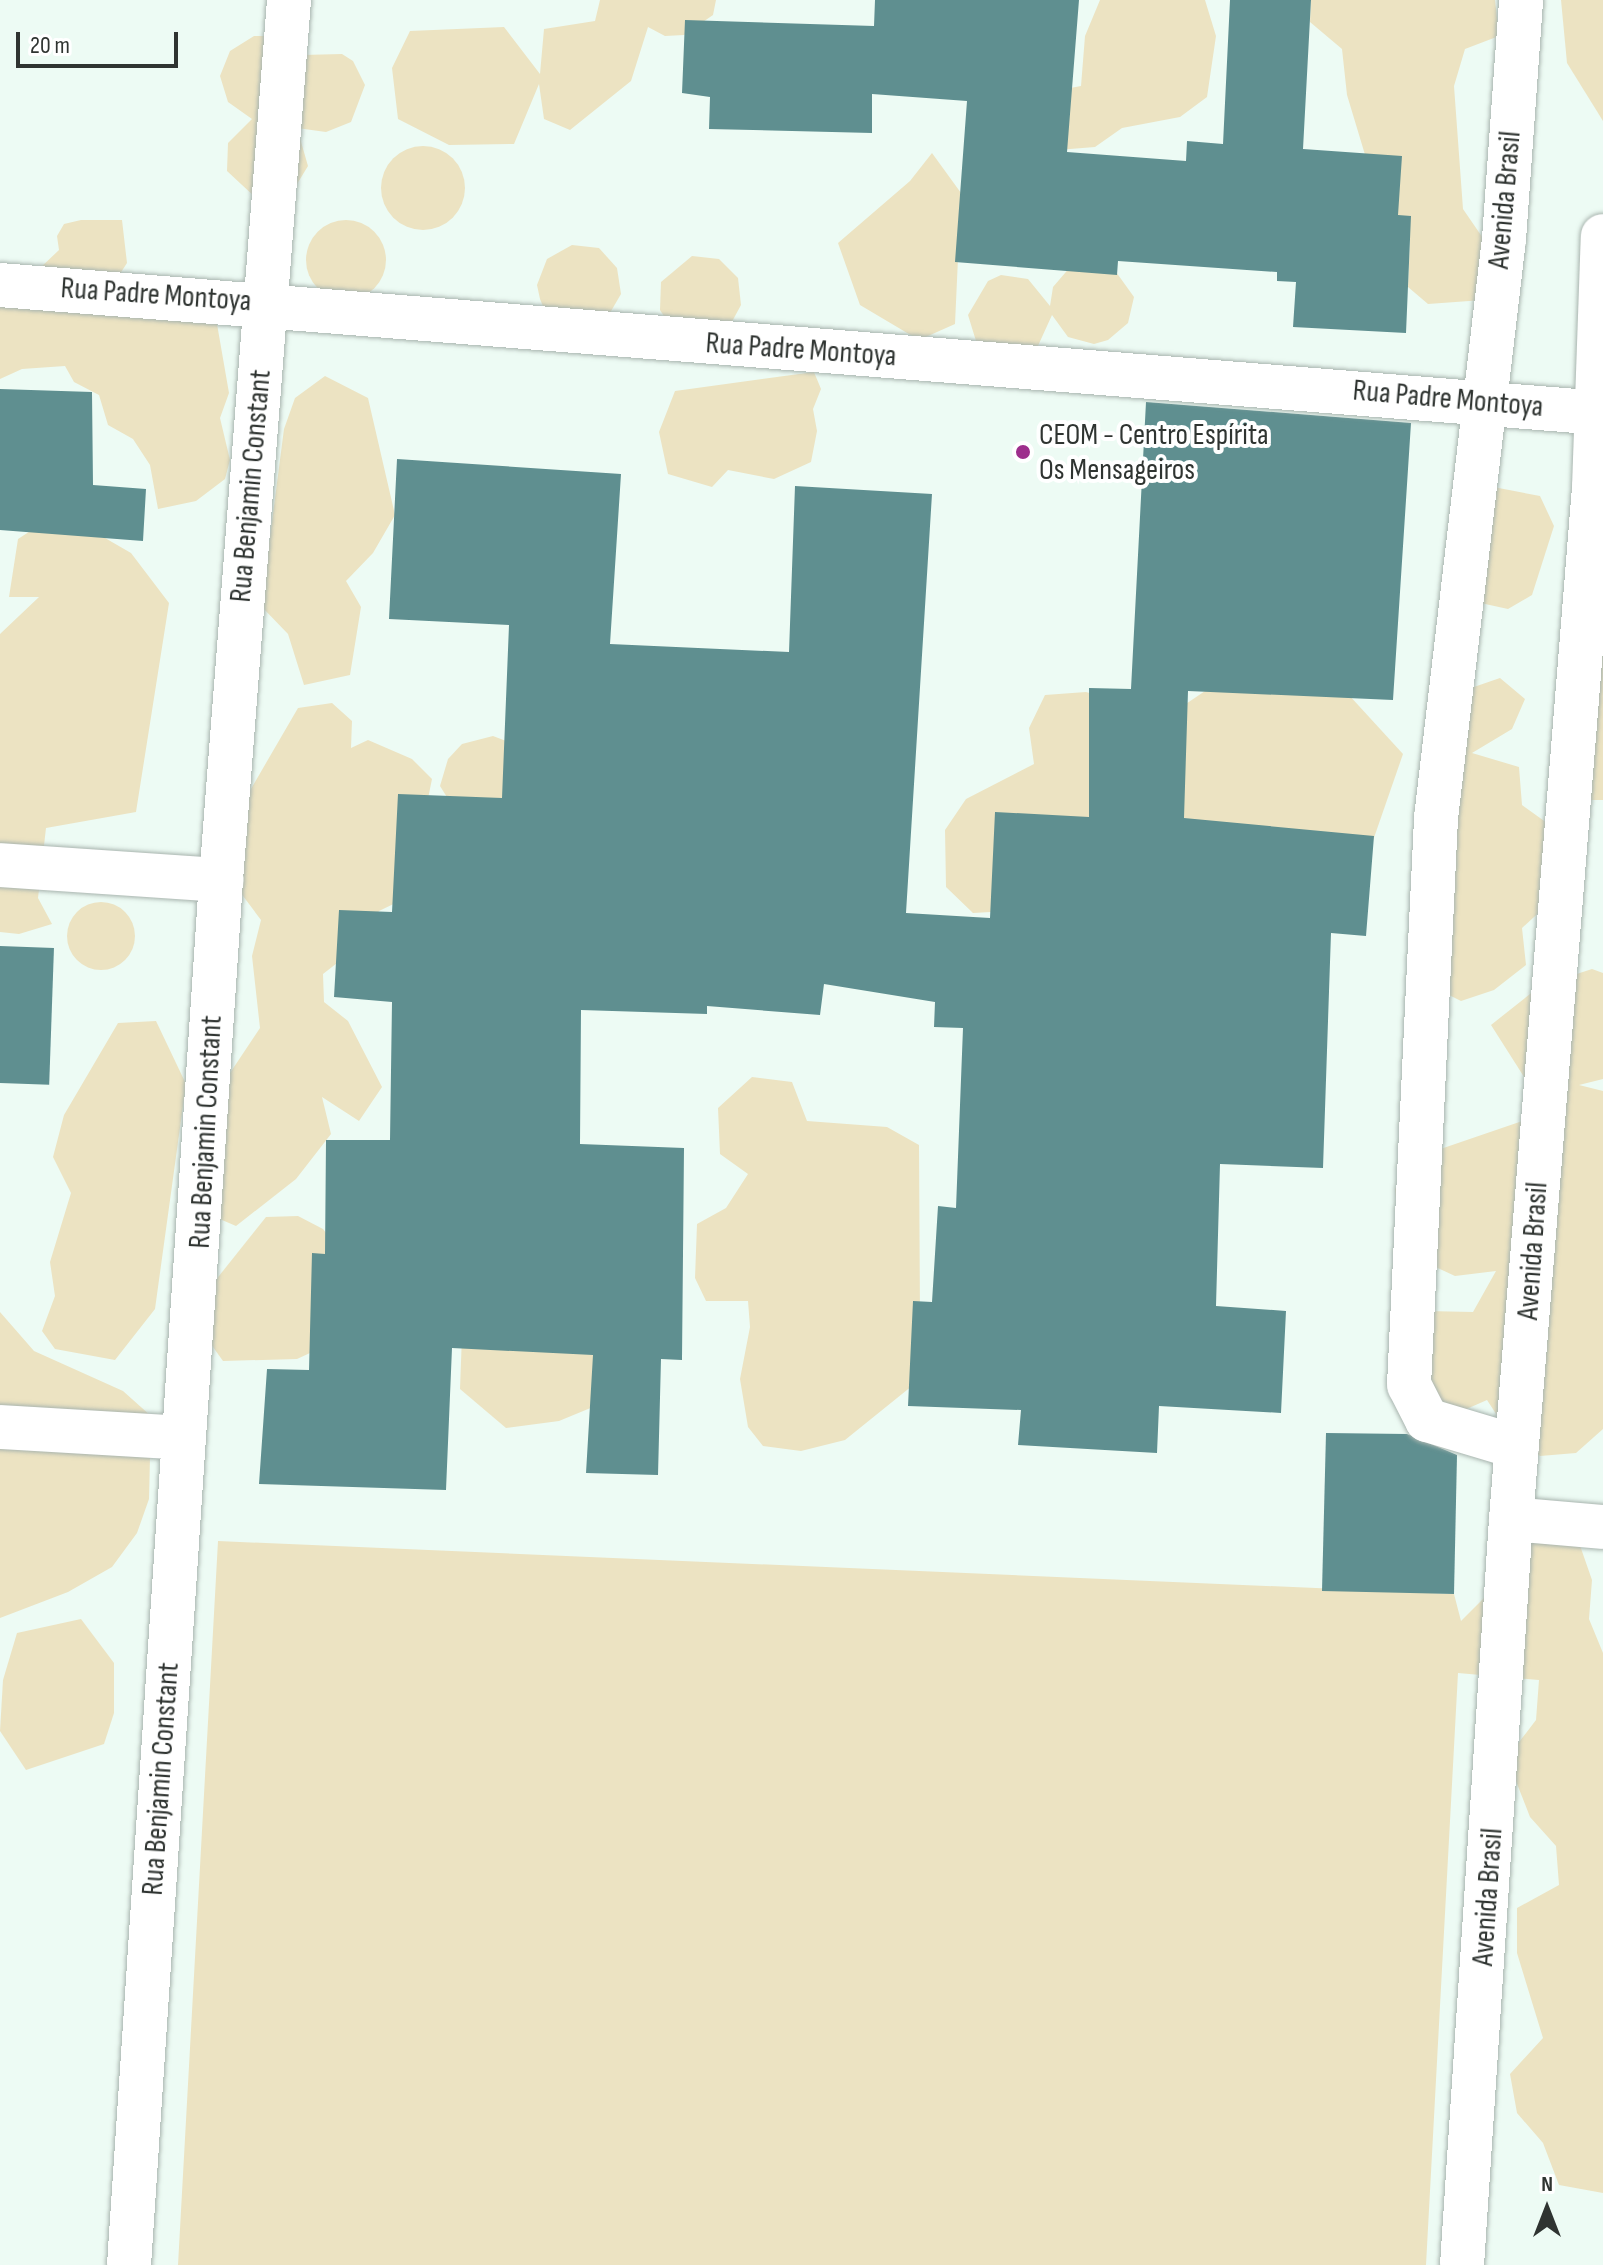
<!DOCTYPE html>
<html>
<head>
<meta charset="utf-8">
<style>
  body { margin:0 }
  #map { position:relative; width:1603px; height:2265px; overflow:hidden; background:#edfbf4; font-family:"Sofia Sans Condensed",sans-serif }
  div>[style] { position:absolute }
  .green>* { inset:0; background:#ece3c2 }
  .round { border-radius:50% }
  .building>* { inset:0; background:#5f8f90; transform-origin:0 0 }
  .roads { filter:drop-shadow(0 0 2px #a8b4ae) drop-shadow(0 0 2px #a8b4ae) }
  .minor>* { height:44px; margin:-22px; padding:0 22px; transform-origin:22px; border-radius:22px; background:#fff }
  .dots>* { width:22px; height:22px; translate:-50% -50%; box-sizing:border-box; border:4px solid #fff; border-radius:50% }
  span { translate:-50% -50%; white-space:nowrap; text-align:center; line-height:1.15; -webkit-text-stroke:8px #fff; paint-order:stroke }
  .street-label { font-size:30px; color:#2f3431 }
  .poi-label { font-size:30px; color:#2f3431 }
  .left { translate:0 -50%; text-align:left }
  .north { position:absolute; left:1507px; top:2169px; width:80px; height:80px; -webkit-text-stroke:6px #fff; paint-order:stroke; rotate:0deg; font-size:22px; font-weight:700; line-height:32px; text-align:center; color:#2f3431 }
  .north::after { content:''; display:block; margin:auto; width:28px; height:36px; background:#2f3431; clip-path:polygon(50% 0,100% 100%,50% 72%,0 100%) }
  .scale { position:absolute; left:16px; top:32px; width:162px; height:36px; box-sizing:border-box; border:4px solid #2f3431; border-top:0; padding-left:10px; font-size:24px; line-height:28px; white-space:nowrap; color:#2f3431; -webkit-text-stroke:6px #fff; paint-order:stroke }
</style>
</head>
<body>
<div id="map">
  <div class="green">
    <i style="clip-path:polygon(600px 0,716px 0,713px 15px,684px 35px,665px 36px,648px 27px,631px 81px,570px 130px,544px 119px,539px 84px,514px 144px,449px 145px,398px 119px,392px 68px,410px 31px,504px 27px,540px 74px,544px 29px,595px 21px)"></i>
    <i style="clip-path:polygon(1100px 0,1205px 0,1216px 36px,1207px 97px,1180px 117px,1122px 128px,1095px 147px,1045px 151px,1060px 90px,1081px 86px,1085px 36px)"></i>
    <i style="clip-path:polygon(1311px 0,1495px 0,1499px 36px,1465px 49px,1454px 86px,1463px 209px,1498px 260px,1483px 300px,1428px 304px,1408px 287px,1410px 241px,1382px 211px,1347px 95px,1342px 49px,1310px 22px)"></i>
    <i style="clip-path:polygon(1561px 0,1603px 0,1603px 121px,1567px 63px)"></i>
    <i style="clip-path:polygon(254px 36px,268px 36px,302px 55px,342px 54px,353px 61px,365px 85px,351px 122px,326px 132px,297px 128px,308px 166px,294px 189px,256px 198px,227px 171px,228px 143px,252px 119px,228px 102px,220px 76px,230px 51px)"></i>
    <i class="round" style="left:381px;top:146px;width:84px;height:84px"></i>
    <i style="clip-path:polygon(932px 153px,961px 193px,955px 324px,919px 340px,860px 305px,838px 243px,910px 181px)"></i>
    <i class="round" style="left:306px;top:220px;width:80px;height:80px"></i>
    <i style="clip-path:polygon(81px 220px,122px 220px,127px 263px,116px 280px,217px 324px,229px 393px,220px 418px,230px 460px,225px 479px,196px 501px,158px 509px,150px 465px,133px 439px,108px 425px,99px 395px,74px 382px,65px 366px,22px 369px,0 379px,0 306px,59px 250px,57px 236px,64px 224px)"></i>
    <i style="clip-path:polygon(572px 245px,599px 248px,617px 268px,621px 294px,607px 318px,545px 311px,540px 299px,537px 285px,547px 259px)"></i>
    <i style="clip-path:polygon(692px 256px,719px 259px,738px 278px,741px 305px,728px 329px,667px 321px,660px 310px,661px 282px)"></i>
    <i style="clip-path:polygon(1111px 265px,1134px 297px,1128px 323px,1108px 340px,1094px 344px,1068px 337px,1052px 315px,1037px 348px,976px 341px,968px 315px,988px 281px,1001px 275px,1028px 279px,1050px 306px,1053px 287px,1071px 266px)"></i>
    <i style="clip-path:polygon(814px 372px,821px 389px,813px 409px,817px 431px,811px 462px,774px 479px,728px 470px,712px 487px,668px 474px,659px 432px,675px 391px)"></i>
    <i style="clip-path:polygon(325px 376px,368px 398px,395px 515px,373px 553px,346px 581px,361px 607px,350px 675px,304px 685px,288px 634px,261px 606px,284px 429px,295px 398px)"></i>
    <i style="clip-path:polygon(1483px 485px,1540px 496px,1554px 526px,1532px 595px,1508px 609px,1476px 602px)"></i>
    <i style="clip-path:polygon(35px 528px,105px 538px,131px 553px,169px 603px,136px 812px,46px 828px,38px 898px,52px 924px,19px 934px,0 932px,0 634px,39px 597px,9px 597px,18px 539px)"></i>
    <i style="clip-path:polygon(1603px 575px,1603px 800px,1590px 800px)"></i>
    <i style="clip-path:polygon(1500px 678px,1525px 699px,1512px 729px,1472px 753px,1519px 767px,1522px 805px,1547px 823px,1547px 905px,1522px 928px,1526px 965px,1494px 990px,1461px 1001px,1441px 991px,1436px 893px,1471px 688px)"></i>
    <i style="clip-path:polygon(1337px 682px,1403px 754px,1368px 855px,1194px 847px,1163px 776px,1168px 716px,1211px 687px)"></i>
    <i style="clip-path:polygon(1086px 692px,1118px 701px,1112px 802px,1008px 911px,973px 913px,946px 887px,945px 830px,966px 799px,1034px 764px,1029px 728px,1045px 695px)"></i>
    <i style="clip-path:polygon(332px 703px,352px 721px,351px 748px,368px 740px,412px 759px,432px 779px,408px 897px,379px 911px,364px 942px,323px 974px,324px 1002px,348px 1021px,382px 1087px,359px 1121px,322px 1097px,331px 1134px,296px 1179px,236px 1226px,208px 1214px,212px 1100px,260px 1028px,252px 956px,261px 920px,237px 888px,241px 806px,298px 708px)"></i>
    <i style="clip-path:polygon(493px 736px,527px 749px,547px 794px,455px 810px,440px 786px,448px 759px,462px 744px)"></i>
    <i class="round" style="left:67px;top:902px;width:68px;height:68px"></i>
    <i style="clip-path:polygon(1592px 969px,1603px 973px,1603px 1079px,1579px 1085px,1603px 1091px,1603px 1429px,1576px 1453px,1540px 1456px,1504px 1426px,1487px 1400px,1446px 1418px,1397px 1390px,1426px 1311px,1473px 1312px,1496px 1271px,1455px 1276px,1401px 1251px,1395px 1189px,1423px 1155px,1528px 1119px,1535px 1094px,1491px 1025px,1540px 986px)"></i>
    <i style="clip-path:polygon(156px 1021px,186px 1084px,155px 1309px,115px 1360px,55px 1349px,42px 1331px,55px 1296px,50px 1262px,71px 1193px,53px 1157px,64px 1115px,118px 1023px)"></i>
    <i style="clip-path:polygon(752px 1077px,792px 1082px,807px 1121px,887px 1127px,919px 1145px,920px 1317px,933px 1369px,845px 1440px,801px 1451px,763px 1446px,748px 1427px,740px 1379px,750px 1327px,748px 1301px,706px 1301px,695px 1278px,697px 1224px,726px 1208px,748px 1174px,720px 1154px,718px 1108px)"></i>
    <i style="clip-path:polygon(298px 1216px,323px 1229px,338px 1248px,323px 1347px,297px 1359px,223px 1361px,203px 1333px,203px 1296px,266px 1217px)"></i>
    <i style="clip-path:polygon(616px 1306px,605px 1402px,559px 1421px,506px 1428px,460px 1389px,462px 1335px)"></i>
    <i style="clip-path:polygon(0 1312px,34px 1351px,123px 1391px,151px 1416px,149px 1499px,137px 1533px,112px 1567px,68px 1592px,0 1618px)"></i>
    <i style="clip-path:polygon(1511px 1529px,1576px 1534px,1592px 1580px,1589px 1619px,1603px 1653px,1603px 2193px,1559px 2185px,1543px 2143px,1517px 2113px,1510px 2074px,1543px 2038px,1517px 1953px,1517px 1908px,1559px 1885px,1556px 1846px,1530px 1817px,1507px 1758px,1536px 1720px,1539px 1680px,1458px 1673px,1426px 2265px,178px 2265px,218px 1541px,1454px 1594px,1461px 1621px,1508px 1574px)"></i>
    <i style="clip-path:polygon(81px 1619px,114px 1663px,114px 1713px,104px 1744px,26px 1770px,0 1731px,3px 1680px,17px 1633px)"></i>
  </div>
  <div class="building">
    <i style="clip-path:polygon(875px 0,1079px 0,1067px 152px,1186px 161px,1187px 141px,1223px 144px,1230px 0,1311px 0,1303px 149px,1402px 156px,1398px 215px,1411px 216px,1406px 333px,1293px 327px,1296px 282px,1277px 281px,1277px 272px,1118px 261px,1117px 275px,955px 262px,967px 101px,872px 94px,872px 133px,709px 129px,710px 97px,682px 93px,685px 20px,874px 26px)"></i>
    <i style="clip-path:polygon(0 389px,92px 392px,93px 485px,146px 489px,143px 541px,0 530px)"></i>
    <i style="clip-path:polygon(1146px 402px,1411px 423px,1393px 700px,1188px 691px,1184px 818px,1374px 836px,1366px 936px,1331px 933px,1323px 1168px,1220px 1164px,1216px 1306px,1286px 1311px,1281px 1413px,1159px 1406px,1157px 1453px,1018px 1445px,1021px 1410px,908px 1406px,913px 1301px,932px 1302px,938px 1206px,956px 1208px,963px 1028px,934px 1027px,935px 1002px,824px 984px,820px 1015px,707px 1006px,707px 1014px,581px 1010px,580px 1144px,684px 1148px,682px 1360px,661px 1359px,658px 1475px,586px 1473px,593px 1355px,452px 1348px,446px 1490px,259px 1484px,267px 1369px,309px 1370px,312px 1253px,325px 1254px,326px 1140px,390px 1140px,392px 1002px,334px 997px,339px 910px,392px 912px,398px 794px,502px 798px,509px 625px,389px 619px,397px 459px,621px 474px,610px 644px,789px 652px,795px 486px,932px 494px,906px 913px,990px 918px,995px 812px,1089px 817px,1089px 688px,1131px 689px)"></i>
    <i style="left:0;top:946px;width:54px;height:137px;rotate:2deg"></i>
    <i style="clip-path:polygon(1326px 1433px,1407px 1434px,1457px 1455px,1454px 1594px,1322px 1591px)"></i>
  </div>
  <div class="roads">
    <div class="minor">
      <i style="left:0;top:285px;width:1608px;rotate:4.57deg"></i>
      <i style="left:0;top:865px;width:222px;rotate:3.9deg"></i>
      <i style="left:0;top:1427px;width:183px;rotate:3.4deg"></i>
      <i style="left:1517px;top:1447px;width:94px;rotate:-163.3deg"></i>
      <i style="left:1427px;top:1420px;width:39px;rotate:-117deg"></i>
      <i style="left:1409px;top:1385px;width:568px;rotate:-87.27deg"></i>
      <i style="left:1436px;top:818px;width:583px;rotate:-83.3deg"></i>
      <i style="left:1504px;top:239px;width:240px;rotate:-85.9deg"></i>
      <i style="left:1511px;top:1519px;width:92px;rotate:5deg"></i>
      <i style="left:129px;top:2265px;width:1388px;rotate:-86.2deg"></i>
      <i style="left:221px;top:880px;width:883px;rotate:-85.58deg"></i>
      <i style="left:1462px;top:2265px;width:748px;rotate:-86.24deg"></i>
      <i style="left:1511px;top:1519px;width:1034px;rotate:-85.4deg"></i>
      <i style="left:1594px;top:488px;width:252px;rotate:-88deg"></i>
    </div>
  </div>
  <div class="dots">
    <i style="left:1023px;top:452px;background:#9d2e8c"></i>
  </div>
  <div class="street-label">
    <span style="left:1505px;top:200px;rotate:-85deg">Avenida Brasil</span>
    <span style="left:156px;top:295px;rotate:4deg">Rua Padre Montoya</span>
    <span style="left:801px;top:350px;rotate:4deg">Rua Padre Montoya</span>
    <span style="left:1448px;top:399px;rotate:5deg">Rua Padre Montoya</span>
    <span style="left:251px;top:486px;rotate:-85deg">Rua Benjamin Constant</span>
    <span style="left:206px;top:1132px;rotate:-87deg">Rua Benjamin Constant</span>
    <span style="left:1533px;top:1251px;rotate:-86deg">Avenida Brasil</span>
    <span style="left:161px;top:1779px;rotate:-86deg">Rua Benjamin Constant</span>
    <span style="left:1488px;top:1897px;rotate:-86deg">Avenida Brasil</span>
  </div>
  <div class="poi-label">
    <span class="left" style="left:1039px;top:452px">CEOM - Centro Espírita<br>Os Mensageiros</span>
  </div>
  <div class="north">N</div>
  <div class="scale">20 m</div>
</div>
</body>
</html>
